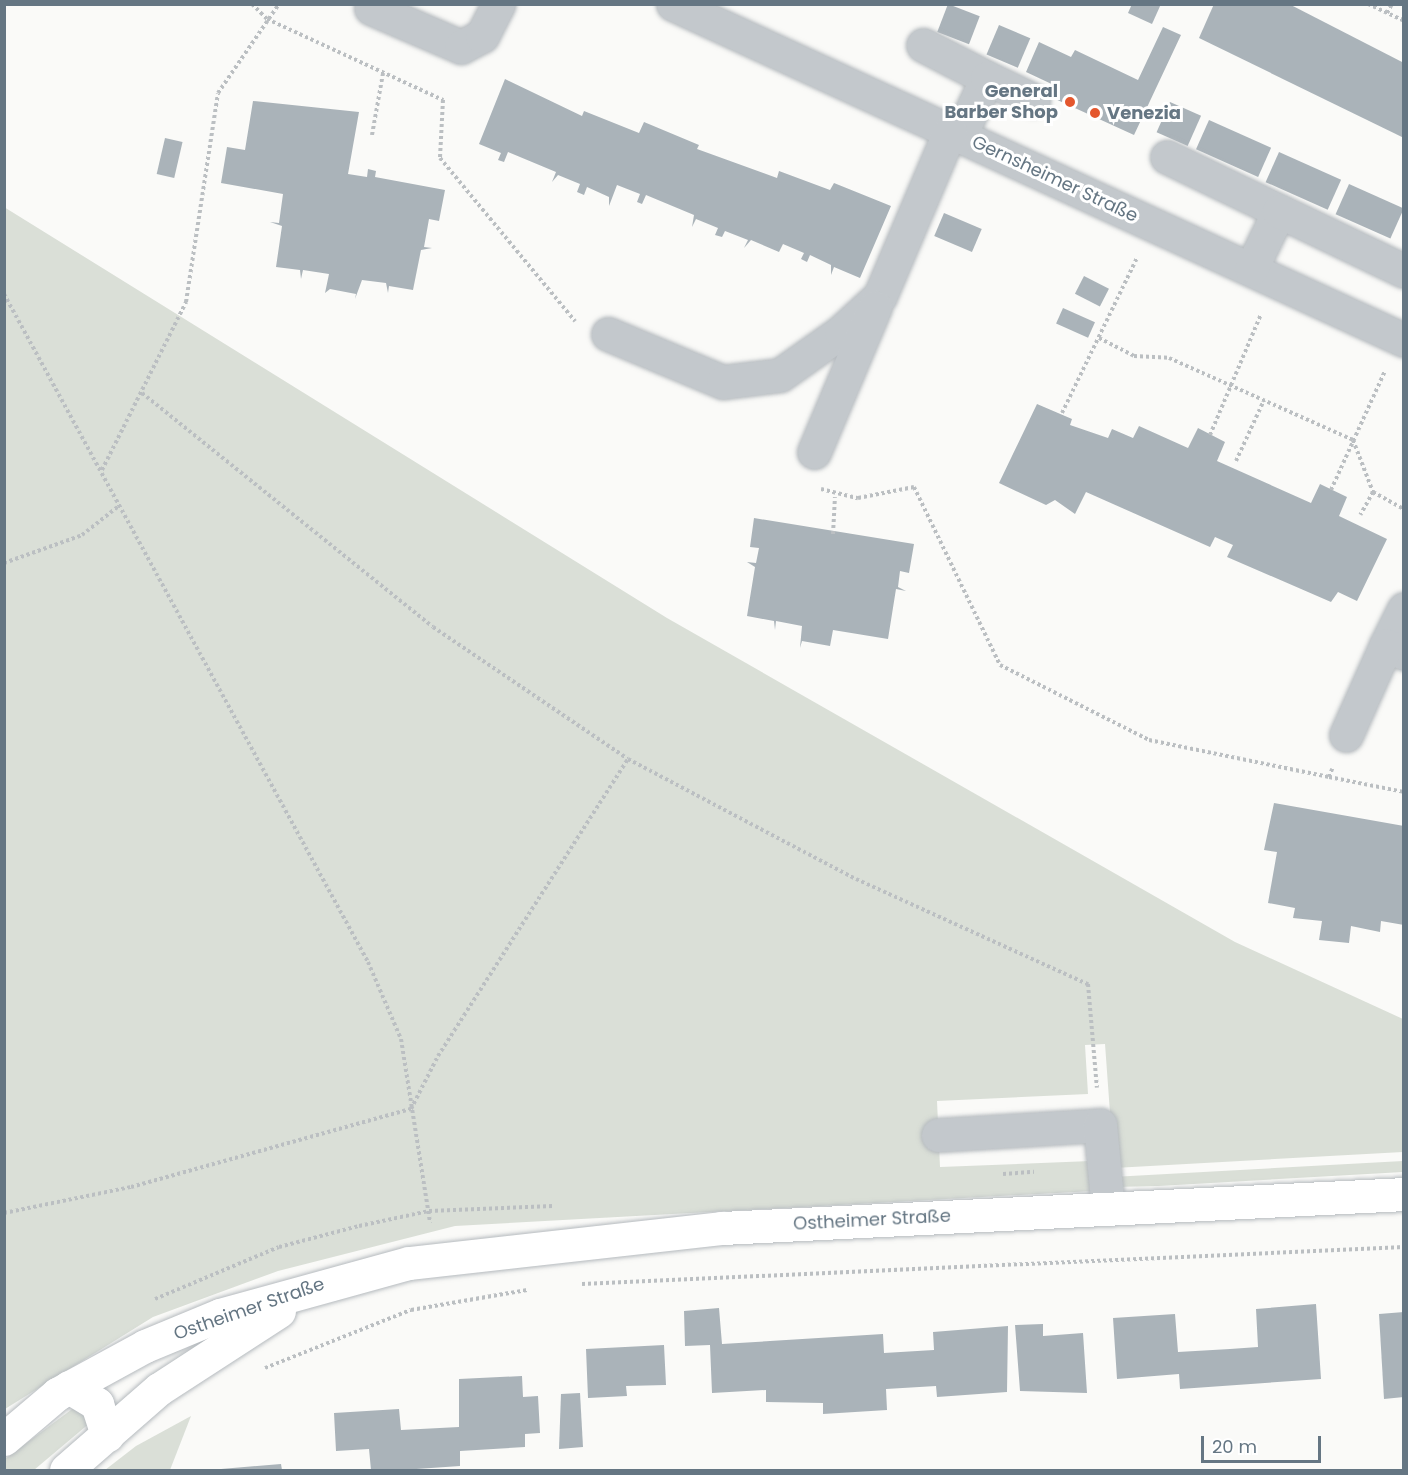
<!DOCTYPE html>
<html>
<head>
<meta charset="utf-8">
<style>
  body { margin:0 }
  #map { position:relative; width:1408px; height:1475px; overflow:hidden; background:#fafaf8; font-family:Poppins,sans-serif }
  div>[style] { position:absolute }
  .green>* { inset:0; background:#dadfd7 }
  .building>* { inset:0; background:#aab3b9; transform-origin:0 0 }
  .path>* { height:4px; margin-top:-2px; transform-origin:0; background:repeating-linear-gradient(90deg,#bbbfc2 0 3px,transparent 0 6px) }
  .roads { filter:drop-shadow(0 0 2px #b5babe) drop-shadow(0 0 2px #b5babe) }
  .minor>* { height:33px; margin:-16.5px; padding:0 16.5px; transform-origin:16.5px; border-radius:16.5px; background:#c3c8cc }
  .major>* { height:33px; margin:-16.5px; padding:0 16.5px; transform-origin:16.5px; border-radius:16.5px; background:#fff }
  .dots>* { width:16px; height:16px; translate:-50% -50%; box-sizing:border-box; border:3px solid #fff; border-radius:50% }
  span { translate:-50% -50%; white-space:nowrap; text-align:center; line-height:1.15; -webkit-text-stroke:6px #fff; paint-order:stroke }
  .poi-label { font-size:18px; color:#657683; font-weight:700 }
  .right { translate:-100% -50%; text-align:right }
  .left { translate:0 -50%; text-align:left }
  .street-label { font-size:18px; color:#657683 }
  .frame { position:absolute; inset:0; border:6px solid #657683; pointer-events:none }
  .scale { position:absolute; left:1201px; top:1436px; width:120px; height:27px; box-sizing:border-box; border:3px solid #657683; border-top:0; padding-left:8px; font-size:18px; line-height:21px; white-space:nowrap; color:#657683; -webkit-text-stroke:4px #fff; paint-order:stroke }
</style>
</head>
<body>
<div id="map">
  <div class="green">
    <i style="clip-path:polygon(4px 207px,667px 618px,1235px 942px,1403px 1019px,1403px 1152px,1114px 1168px,1105px 1044px,1085px 1045px,1088px 1094px,937px 1101px,940px 1167px,1091px 1161px,1093px 1191px,455px 1226px,278px 1271px,153px 1317px,5px 1409px)"></i>
    <i style="clip-path:polygon(1403px 1161px,1403px 1172px,1158px 1186px,1114px 1187px,1112px 1177px)"></i>
    <i style="clip-path:polygon(79px 1404px,91px 1422px,34px 1470px,5px 1470px,5px 1459px)"></i>
    <i style="clip-path:polygon(191px 1416px,170px 1470px,105px 1470px,136px 1446px)"></i>
  </div>
  <div class="building">
    <i style="left:948px;top:4px;width:34px;height:30px;rotate:21deg"></i>
    <i style="clip-path:polygon(1132px 4px,1161px 4px,1152px 24px,1128px 13px)"></i>
    <i style="clip-path:polygon(1214px 4px,1289px 4px,1404px 63px,1404px 138px,1199px 38px)"></i>
    <i style="left:999px;top:25px;width:34px;height:32px;rotate:23deg"></i>
    <i style="clip-path:polygon(1163px 27px,1181px 35px,1134px 135px,1053px 98px,1058px 87px,1026px 72px,1039px 42px,1071px 57px,1075px 50px,1138px 80px)"></i>
    <i style="clip-path:polygon(505px 79px,582px 116px,584px 111px,639px 133px,644px 122px,699px 145px,697px 149px,777px 178px,779px 171px,830px 190px,834px 183px,891px 206px,860px 278px,834px 267px,831px 275px,831px 265px,810px 255px,807px 262px,801px 259px,804px 253px,783px 244px,779px 252px,751px 240px,744px 248px,748px 240px,725px 231px,722px 237px,715px 235px,718px 228px,696px 219px,692px 227px,694px 215px,646px 195px,642px 204px,637px 202px,640px 194px,617px 185px,609px 206px,609px 197px,587px 187px,584px 195px,577px 192px,580px 184px,558px 175px,552px 182px,556px 172px,508px 152px,504px 162px,498px 160px,501px 153px,479px 144px)"></i>
    <i style="clip-path:polygon(253px 101px,359px 112px,348px 174px,367px 177px,368px 169px,376px 171px,375px 177px,445px 190px,439px 221px,429px 219px,424px 247px,432px 248px,421px 250px,413px 290px,389px 286px,388px 293px,386px 283px,362px 280px,355px 299px,356px 294px,330px 289px,325px 293px,329px 274px,303px 270px,301px 279px,300px 270px,276px 267px,282px 226px,270px 222px,279px 223px,283px 194px,221px 183px,227px 147px,245px 150px)"></i>
    <i style="left:1170px;top:102px;width:34px;height:33px;rotate:24deg"></i>
    <i style="left:1209px;top:120px;width:68px;height:32px;rotate:24deg"></i>
    <i style="left:165px;top:138px;width:18px;height:37px;rotate:13deg"></i>
    <i style="left:1279px;top:152px;width:68px;height:33px;rotate:24deg"></i>
    <i style="left:1349px;top:184px;width:60px;height:33px;rotate:24deg"></i>
    <i style="left:944px;top:213px;width:41px;height:25px;rotate:23deg"></i>
    <i style="left:1084px;top:276px;width:28px;height:20px;rotate:27deg"></i>
    <i style="left:1063px;top:308px;width:35px;height:17px;rotate:24deg"></i>
    <i style="clip-path:polygon(1037px 404px,1072px 419px,1070px 425px,1108px 438px,1112px 429px,1133px 438px,1139px 426px,1188px 448px,1198px 428px,1225px 442px,1217px 461px,1311px 503px,1320px 484px,1347px 497px,1339px 516px,1387px 539px,1357px 601px,1338px 592px,1331px 602px,1227px 557px,1233px 545px,1215px 537px,1210px 547px,1086px 492px,1075px 514px,1055px 500px,1046px 505px,999px 483px)"></i>
    <i style="clip-path:polygon(754px 518px,914px 544px,909px 573px,900px 571px,898px 587px,906px 591px,896px 589px,888px 639px,833px 630px,830px 646px,802px 641px,800px 648px,802px 626px,776px 621px,775px 630px,774px 621px,747px 616px,755px 567px,747px 562px,756px 563px,759px 548px,750px 547px)"></i>
    <i style="clip-path:polygon(1274px 803px,1404px 826px,1404px 925px,1381px 921px,1380px 932px,1351px 926px,1349px 943px,1319px 940px,1322px 921px,1293px 918px,1295px 908px,1268px 903px,1277px 852px,1264px 850px)"></i>
    <i style="clip-path:polygon(1316px 1304px,1321px 1379px,1180px 1389px,1179px 1374px,1117px 1379px,1113px 1318px,1175px 1314px,1178px 1352px,1230px 1349px,1258px 1347px,1256px 1309px)"></i>
    <i style="clip-path:polygon(719px 1308px,722px 1344px,883px 1334px,884px 1353px,934px 1350px,933px 1332px,1008px 1326px,1007px 1392px,937px 1397px,936px 1386px,886px 1389px,887px 1410px,823px 1414px,823px 1403px,766px 1402px,766px 1390px,712px 1393px,710px 1345px,685px 1346px,684px 1311px)"></i>
    <i style="clip-path:polygon(1404px 1312px,1404px 1397px,1384px 1399px,1379px 1314px)"></i>
    <i style="clip-path:polygon(1043px 1324px,1043px 1336px,1083px 1333px,1087px 1393px,1020px 1391px,1015px 1325px)"></i>
    <i style="clip-path:polygon(664px 1345px,666px 1385px,626px 1386px,627px 1396px,588px 1398px,586px 1349px)"></i>
    <i style="clip-path:polygon(522px 1376px,523px 1397px,538px 1396px,540px 1433px,525px 1434px,525px 1447px,460px 1451px,460px 1466px,402px 1470px,371px 1470px,369px 1449px,336px 1451px,334px 1413px,399px 1409px,401px 1430px,459px 1427px,459px 1379px)"></i>
    <i style="clip-path:polygon(580px 1393px,583px 1447px,559px 1449px,561px 1394px)"></i>
    <i style="clip-path:polygon(281px 1464px,282px 1470px,221px 1470px,221px 1469px)"></i>
  </div>
  <div class="path">
    <i style="left:252px;top:4px;width:21px;rotate:45deg"></i>
    <i style="left:267px;top:19px;width:194px;rotate:24.7deg"></i>
    <i style="left:443px;top:100px;width:58px;rotate:93deg"></i>
    <i style="left:440px;top:158px;width:212px;rotate:50.4deg"></i>
    <i style="left:1368px;top:4px;width:40px;rotate:25deg"></i>
    <i style="left:1387px;top:13px;width:10px;rotate:-61deg"></i>
    <i style="left:372px;top:135px;width:63px;rotate:-79.9deg"></i>
    <i style="left:4px;top:294px;width:761px;rotate:61.41deg"></i>
    <i style="left:368px;top:962px;width:84px;rotate:66.8deg"></i>
    <i style="left:401px;top:1039px;width:186px;rotate:81deg"></i>
    <i style="left:1099px;top:338px;width:39px;rotate:27deg"></i>
    <i style="left:1134px;top:356px;width:35px;rotate:3deg"></i>
    <i style="left:1169px;top:358px;width:201px;rotate:24deg"></i>
    <i style="left:1353px;top:440px;width:56px;rotate:69deg"></i>
    <i style="left:1373px;top:492px;width:26px;rotate:119deg"></i>
    <i style="left:142px;top:393px;width:373px;rotate:38.8deg"></i>
    <i style="left:433px;top:627px;width:235px;rotate:34.1deg"></i>
    <i style="left:628px;top:759px;width:258px;rotate:27.8deg"></i>
    <i style="left:856px;top:879px;width:255px;rotate:24.4deg"></i>
    <i style="left:1088px;top:984px;width:104px;rotate:85.1deg"></i>
    <i style="left:1062px;top:413px;width:172px;rotate:-64.2deg"></i>
    <i style="left:1210px;top:435px;width:131px;rotate:-67.1deg"></i>
    <i style="left:1236px;top:461px;width:67px;rotate:-65.3deg"></i>
    <i style="left:102px;top:470px;width:188px;rotate:-63.4deg"></i>
    <i style="left:186px;top:302px;width:211px;rotate:-81.3deg"></i>
    <i style="left:218px;top:93px;width:108px;rotate:-55.6deg"></i>
    <i style="left:821px;top:489px;width:38px;rotate:14deg"></i>
    <i style="left:858px;top:498px;width:57px;rotate:-11.1deg"></i>
    <i style="left:914px;top:487px;width:198px;rotate:64.2deg"></i>
    <i style="left:1000px;top:665px;width:167px;rotate:26.7deg"></i>
    <i style="left:1149px;top:740px;width:184px;rotate:11.6deg"></i>
    <i style="left:1329px;top:777px;width:9px;rotate:-69deg"></i>
    <i style="left:1331px;top:490px;width:131px;rotate:-65.6deg"></i>
    <i style="left:1373px;top:492px;width:35px;rotate:29deg"></i>
    <i style="left:833px;top:534px;width:37px;rotate:-87deg"></i>
    <i style="left:4px;top:563px;width:83px;rotate:-19.7deg"></i>
    <i style="left:82px;top:535px;width:48px;rotate:-38.3deg"></i>
    <i style="left:1329px;top:777px;width:76px;rotate:11.3deg"></i>
    <i style="left:1003px;top:1174px;width:31px;rotate:-4deg"></i>
    <i style="left:4px;top:1213px;width:130px;rotate:-11.6deg"></i>
    <i style="left:131px;top:1187px;width:291px;rotate:-15.6deg"></i>
    <i style="left:411px;top:1109px;width:59px;rotate:-63deg"></i>
    <i style="left:438px;top:1056px;width:353px;rotate:-57.4deg"></i>
    <i style="left:582px;top:1284px;width:823px;rotate:-2.58deg"></i>
    <i style="left:155px;top:1299px;width:134px;rotate:-22.8deg"></i>
    <i style="left:279px;top:1247px;width:83px;rotate:-14.7deg"></i>
    <i style="left:359px;top:1226px;width:72px;rotate:-12.1deg"></i>
    <i style="left:429px;top:1211px;width:124px;rotate:-2.3deg"></i>
    <i style="left:265px;top:1368px;width:157px;rotate:-21.7deg"></i>
    <i style="left:411px;top:1310px;width:118px;rotate:-9.8deg"></i>
  </div>
  <div class="roads">
    <div class="minor">
      <i style="left:673px;top:4px;width:805px;rotate:24.69deg"></i>
      <i style="left:371px;top:8px;width:98px;rotate:23.4deg"></i>
      <i style="left:461px;top:47px;width:24px;rotate:-28deg"></i>
      <i style="left:482px;top:36px;width:36px;rotate:-63deg"></i>
      <i style="left:923px;top:45px;width:72px;rotate:27.3deg"></i>
      <i style="left:987px;top:78px;width:63px;rotate:115.3deg"></i>
      <i style="left:987px;top:78px;width:51px;rotate:25.6deg"></i>
      <i style="left:1167px;top:157px;width:124px;rotate:25.7deg"></i>
      <i style="left:1279px;top:211px;width:64px;rotate:115.8deg"></i>
      <i style="left:1279px;top:211px;width:139px;rotate:25.6deg"></i>
      <i style="left:608px;top:334px;width:125px;rotate:22.7deg"></i>
      <i style="left:723px;top:382px;width:57px;rotate:-7deg"></i>
      <i style="left:780px;top:375px;width:75px;rotate:-35.2deg"></i>
      <i style="left:841px;top:332px;width:53px;rotate:-42.7deg"></i>
      <i style="left:880px;top:296px;width:179px;rotate:-67deg"></i>
      <i style="left:814px;top:452px;width:157px;rotate:-67.2deg"></i>
      <i style="left:1404px;top:609px;width:40px;rotate:116.6deg"></i>
      <i style="left:1386px;top:645px;width:20px;rotate:24deg"></i>
      <i style="left:1346px;top:735px;width:98px;rotate:-66deg"></i>
      <i style="left:938px;top:1135px;width:162px;rotate:-3.5deg"></i>
      <i style="left:1100px;top:1125px;width:84px;rotate:84.6deg"></i>
    </div>
    <div class="major">
      <i style="left:69px;top:1387px;width:33px;rotate:31deg"></i>
      <i style="left:97px;top:1404px;width:33px;rotate:72deg"></i>
      <i style="left:4px;top:1439px;width:70px;rotate:-40.3deg"></i>
      <i style="left:57px;top:1394px;width:100px;rotate:-28.6deg"></i>
      <i style="left:145px;top:1346px;width:81px;rotate:-22.5deg"></i>
      <i style="left:220px;top:1315px;width:196px;rotate:-15.4deg"></i>
      <i style="left:409px;top:1263px;width:315px;rotate:-6.4deg"></i>
      <i style="left:722px;top:1228px;width:683px;rotate:-2.85deg"></i>
      <i style="left:66px;top:1470px;width:123px;rotate:-41.1deg"></i>
      <i style="left:159px;top:1389px;width:143px;rotate:-33deg"></i>
    </div>
  </div>
  <div class="dots">
    <i style="left:1070px;top:102px;background:#e4572e"></i>
    <i style="left:1095px;top:113px;background:#e4572e"></i>
  </div>
  <div class="poi-label">
    <span class="right" style="left:1058px;top:102px">General<br>Barber Shop</span>
    <span class="left" style="left:1107px;top:113px">Venezia</span>
  </div>
  <div class="street-label">
    <span style="left:1055px;top:179px;rotate:25deg">Gernsheimer Straße</span>
    <span style="left:872px;top:1220px;rotate:-3deg">Ostheimer Straße</span>
    <span style="left:249px;top:1309px;rotate:-19deg">Ostheimer Straße</span>
  </div>
  <div class="frame"></div>
  <div class="scale">20 m</div>
</div>
</body>
</html>
